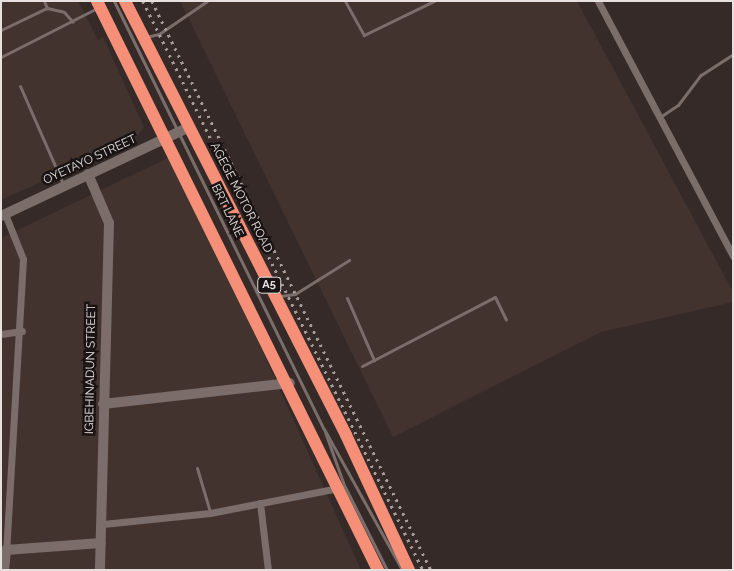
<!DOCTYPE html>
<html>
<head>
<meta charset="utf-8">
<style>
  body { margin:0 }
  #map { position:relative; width:734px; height:571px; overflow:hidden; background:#352a28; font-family:Raleway,sans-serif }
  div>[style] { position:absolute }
  .built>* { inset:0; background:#43332e }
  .lane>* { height:3px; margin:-1.5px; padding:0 1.5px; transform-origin:1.5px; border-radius:1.5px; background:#7a6d6a }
  .street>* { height:7px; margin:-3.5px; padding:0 3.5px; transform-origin:3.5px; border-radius:3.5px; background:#7a6d6a }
  .secondary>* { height:10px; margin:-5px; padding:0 5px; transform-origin:5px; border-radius:5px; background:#7a6d6a }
  .highway>* { height:12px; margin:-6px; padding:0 6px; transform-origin:6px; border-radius:6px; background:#f68f77 }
  .rail>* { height:2.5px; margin-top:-1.25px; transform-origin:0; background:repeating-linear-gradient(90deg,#a59d9b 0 2.5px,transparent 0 7.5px) }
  span { translate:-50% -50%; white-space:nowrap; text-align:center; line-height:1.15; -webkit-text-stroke:5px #191413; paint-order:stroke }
  .shield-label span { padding:1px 4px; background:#191413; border:1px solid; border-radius:4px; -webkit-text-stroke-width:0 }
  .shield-label { font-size:11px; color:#e7e0de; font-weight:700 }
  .street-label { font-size:12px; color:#e7e0de }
  .frame { position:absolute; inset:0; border:2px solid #e7e0de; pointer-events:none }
</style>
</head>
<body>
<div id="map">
  <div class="built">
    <i style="clip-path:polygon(1px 1px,78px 1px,98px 40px,103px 37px,144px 127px,134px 140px,1px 200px)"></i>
    <i style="clip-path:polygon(180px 1px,577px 1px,733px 292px,733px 302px,601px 332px,393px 437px)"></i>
    <i style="clip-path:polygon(174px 155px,361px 570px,1px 570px,1px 238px)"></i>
  </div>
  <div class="lane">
    <i style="left:44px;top:1px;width:8px;rotate:67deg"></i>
    <i style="left:114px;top:1px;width:477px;rotate:63.9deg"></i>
    <i style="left:324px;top:429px;width:161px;rotate:61deg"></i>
    <i style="left:345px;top:1px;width:39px;rotate:61deg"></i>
    <i style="left:364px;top:35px;width:78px;rotate:-25.9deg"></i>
    <i style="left:1px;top:30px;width:51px;rotate:-25.6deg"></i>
    <i style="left:47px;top:8px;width:17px;rotate:13deg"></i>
    <i style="left:64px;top:12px;width:13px;rotate:48deg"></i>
    <i style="left:146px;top:37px;width:13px;rotate:-13deg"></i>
    <i style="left:159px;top:34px;width:58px;rotate:-34.5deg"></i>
    <i style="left:1px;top:57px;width:108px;rotate:-27deg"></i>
    <i style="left:20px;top:86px;width:107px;rotate:66.3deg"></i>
    <i style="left:660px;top:117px;width:22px;rotate:-34deg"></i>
    <i style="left:678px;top:105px;width:38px;rotate:-53deg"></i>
    <i style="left:701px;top:75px;width:38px;rotate:-33deg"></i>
    <i style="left:280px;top:296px;width:15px;rotate:-8deg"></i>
    <i style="left:295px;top:294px;width:64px;rotate:-32.2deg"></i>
    <i style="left:347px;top:298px;width:68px;rotate:66.5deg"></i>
    <i style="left:374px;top:360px;width:136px;rotate:-27.5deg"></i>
    <i style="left:495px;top:297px;width:25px;rotate:64deg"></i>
    <i style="left:362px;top:366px;width:13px;rotate:-27deg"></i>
    <i style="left:325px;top:432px;width:56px;rotate:70.3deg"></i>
    <i style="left:344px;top:485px;width:95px;rotate:63.2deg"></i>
    <i style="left:197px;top:468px;width:46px;rotate:73.5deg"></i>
  </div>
  <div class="street">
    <i style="left:598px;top:1px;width:289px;rotate:62.1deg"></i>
    <i style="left:5px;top:214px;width:48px;rotate:68.2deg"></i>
    <i style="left:23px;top:259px;width:291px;rotate:93.3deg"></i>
    <i style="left:1px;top:334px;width:21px;rotate:-8deg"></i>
    <i style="left:260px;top:503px;width:67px;rotate:83.2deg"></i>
    <i style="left:103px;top:524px;width:108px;rotate:-5.9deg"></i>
    <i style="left:210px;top:513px;width:131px;rotate:-11deg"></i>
  </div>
  <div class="secondary">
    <i style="left:88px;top:174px;width:53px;rotate:66.8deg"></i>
    <i style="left:109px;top:223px;width:347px;rotate:91.5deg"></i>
    <i style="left:1px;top:216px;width:208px;rotate:-25.3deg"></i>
    <i style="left:103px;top:404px;width:188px;rotate:-6.4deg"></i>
    <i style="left:4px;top:570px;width:20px;rotate:-84deg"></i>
    <i style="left:6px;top:550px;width:95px;rotate:-4.2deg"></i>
  </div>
  <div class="highway">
    <i style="left:97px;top:1px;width:635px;rotate:63.72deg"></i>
    <i style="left:125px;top:1px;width:487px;rotate:63deg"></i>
    <i style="left:346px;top:435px;width:149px;rotate:65deg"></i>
  </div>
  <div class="rail">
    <i style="left:143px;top:1px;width:634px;rotate:63.8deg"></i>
    <i style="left:152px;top:1px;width:634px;rotate:63.88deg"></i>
  </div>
  <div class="shield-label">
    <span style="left:269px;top:285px">A5</span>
  </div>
  <div class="street-label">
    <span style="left:90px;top:160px;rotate:-25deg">OYETAYO STREET</span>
    <span style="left:241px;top:198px;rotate:63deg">AGEGE MOTOR ROAD</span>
    <span style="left:227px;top:211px;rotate:64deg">BRT LANE</span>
    <span style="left:91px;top:369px;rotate:-89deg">IGBEHINADUN STREET</span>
  </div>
  <div class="frame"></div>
</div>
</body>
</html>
